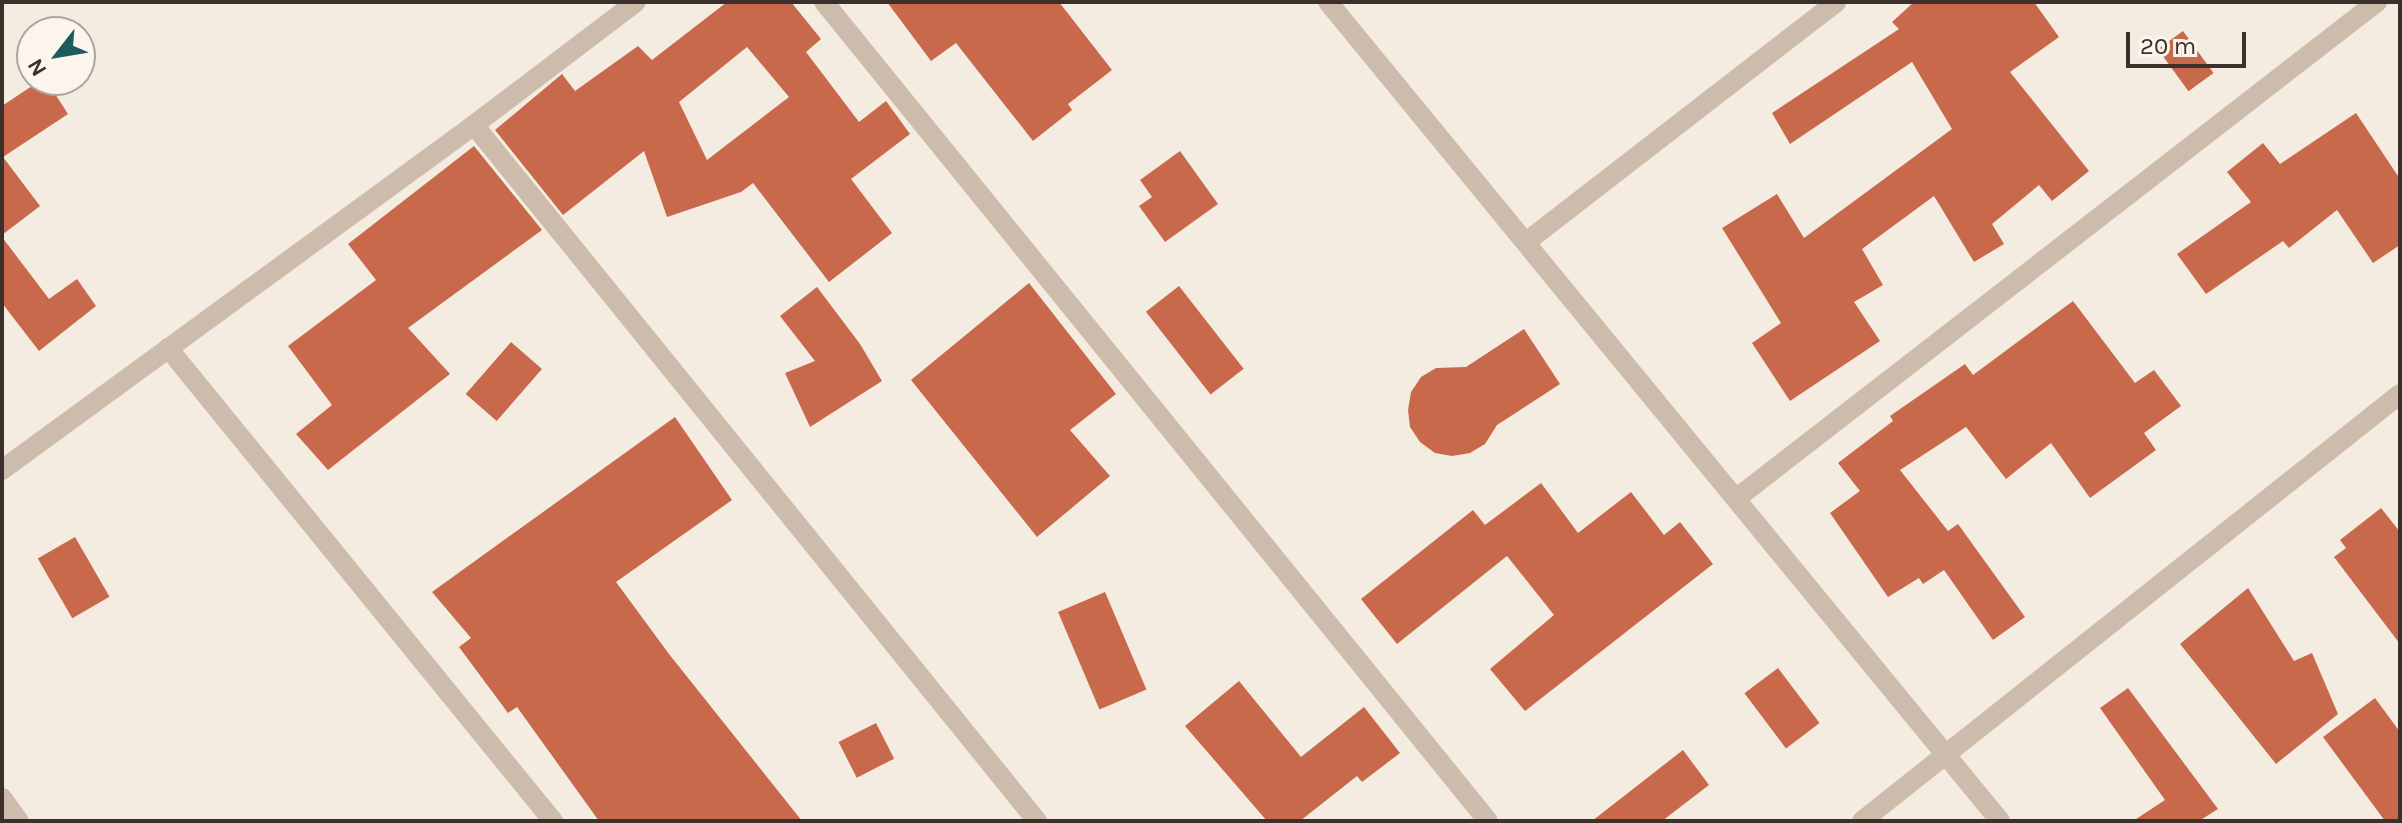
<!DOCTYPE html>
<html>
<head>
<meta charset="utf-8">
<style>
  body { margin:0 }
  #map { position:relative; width:2402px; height:823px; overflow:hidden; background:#f4ebe1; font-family:Karla,sans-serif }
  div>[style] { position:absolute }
  .building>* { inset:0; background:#c8694b; transform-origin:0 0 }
  .minor>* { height:20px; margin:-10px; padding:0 10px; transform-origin:10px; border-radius:10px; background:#cdbbac }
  span { translate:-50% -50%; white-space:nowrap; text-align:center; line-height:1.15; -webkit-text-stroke:6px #fbf5ee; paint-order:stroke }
  .frame { position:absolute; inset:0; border:4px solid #3b302b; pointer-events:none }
  .north { position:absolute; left:16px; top:16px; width:80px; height:80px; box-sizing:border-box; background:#fbf5ee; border:2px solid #aea6a0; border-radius:50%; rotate:239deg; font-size:22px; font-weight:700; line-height:32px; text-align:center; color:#3b302b }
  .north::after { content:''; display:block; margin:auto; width:28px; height:36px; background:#1f5a5e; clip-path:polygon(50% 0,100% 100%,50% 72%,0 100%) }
  .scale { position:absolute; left:2126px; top:32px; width:120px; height:36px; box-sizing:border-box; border:4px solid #3b302b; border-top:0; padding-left:10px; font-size:24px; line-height:28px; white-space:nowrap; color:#3b302b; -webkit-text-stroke:6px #fbf5ee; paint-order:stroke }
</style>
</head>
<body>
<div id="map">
  <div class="building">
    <i style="clip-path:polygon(evenodd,727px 2px,791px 2px,821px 39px,806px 52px,859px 122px,886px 101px,910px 134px,851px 179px,892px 233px,829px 282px,753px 183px,741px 192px,667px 217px,644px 151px,563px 215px,495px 130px,562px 74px,575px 91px,638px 46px,652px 60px,727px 2px,747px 47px,789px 97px,707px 160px,679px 102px,747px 47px)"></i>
    <i style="clip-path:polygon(887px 2px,1059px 2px,1112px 70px,1068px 104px,1072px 110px,1033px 141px,956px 43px,931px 61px)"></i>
    <i style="clip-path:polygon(1914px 2px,2034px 2px,2059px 37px,2010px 72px,2089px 171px,2052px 201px,2039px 185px,1992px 224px,2004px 244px,1974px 262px,1934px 196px,1862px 249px,1883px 285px,1854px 302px,1880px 341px,1790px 401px,1752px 343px,1781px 323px,1722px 228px,1777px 194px,1804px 238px,1952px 129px,1912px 62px,1790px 144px,1772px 113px,1899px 29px,1892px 22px)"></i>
    <i style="left:2183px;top:31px;width:52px;height:31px;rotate:54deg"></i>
    <i style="clip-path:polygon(41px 80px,46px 80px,68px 114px,3px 157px,40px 206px,2px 235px,2px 106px)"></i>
    <i style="clip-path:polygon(2356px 113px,2400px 179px,2400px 245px,2373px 263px,2337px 210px,2289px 248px,2283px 241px,2206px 294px,2177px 254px,2251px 202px,2227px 172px,2263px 143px,2280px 164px)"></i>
    <i style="clip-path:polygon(474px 146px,542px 230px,408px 328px,450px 374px,328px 470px,296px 434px,332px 405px,288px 346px,376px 280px,348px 244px)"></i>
    <i style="clip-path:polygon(1180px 151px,1218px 204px,1165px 242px,1139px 206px,1152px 197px,1140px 180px)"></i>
    <i style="clip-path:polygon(2px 237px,49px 299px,77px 279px,96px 306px,39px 351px,2px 303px)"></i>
    <i style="clip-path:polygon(1029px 283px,1116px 394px,1070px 430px,1110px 476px,1037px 537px,911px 380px)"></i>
    <i style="left:1179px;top:286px;width:105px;height:42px;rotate:52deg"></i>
    <i style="clip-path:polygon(817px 287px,860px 344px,882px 381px,810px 427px,785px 373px,815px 361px,780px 316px)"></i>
    <i style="clip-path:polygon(2073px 301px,2135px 383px,2154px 370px,2181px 406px,2144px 433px,2156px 450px,2090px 498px,2051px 443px,2006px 479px,1966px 427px,1900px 470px,1948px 531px,1958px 524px,2025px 617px,1993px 640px,1944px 570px,1923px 584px,1919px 578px,1888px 597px,1830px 513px,1860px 491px,1838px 463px,1893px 421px,1890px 416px,1965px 364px,1973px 375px)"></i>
    <i style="clip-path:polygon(1524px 329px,1560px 384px,1497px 425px,1485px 444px,1470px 453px,1452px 456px,1435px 453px,1420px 442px,1410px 427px,1408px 410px,1411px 392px,1421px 377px,1436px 368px,1466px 367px)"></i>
    <i style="left:511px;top:342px;width:41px;height:69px;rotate:41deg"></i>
    <i style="clip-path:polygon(675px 417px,732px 500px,616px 582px,669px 654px,802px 821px,599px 821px,517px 707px,508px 713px,459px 647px,471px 638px,432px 592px)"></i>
    <i style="clip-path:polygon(1541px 483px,1578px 533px,1631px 492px,1664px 535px,1680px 522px,1713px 564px,1525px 711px,1490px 669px,1554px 615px,1507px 556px,1397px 644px,1361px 599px,1473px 510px,1485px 525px)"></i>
    <i style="clip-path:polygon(2381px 508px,2400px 532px,2400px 644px,2334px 557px,2346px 548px,2340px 540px)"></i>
    <i style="left:75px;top:537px;width:69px;height:43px;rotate:60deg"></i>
    <i style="clip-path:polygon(2248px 588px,2294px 661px,2312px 653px,2338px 714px,2276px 764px,2180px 644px)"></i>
    <i style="left:1105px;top:592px;width:106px;height:51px;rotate:67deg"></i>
    <i style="left:1778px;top:668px;width:69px;height:42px;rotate:53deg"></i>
    <i style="clip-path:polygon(1239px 681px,1301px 757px,1364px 707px,1400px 753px,1362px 782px,1357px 776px,1300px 821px,1267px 821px,1185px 726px)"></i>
    <i style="clip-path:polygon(2128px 688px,2218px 809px,2199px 821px,2133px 821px,2165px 800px,2100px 708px)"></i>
    <i style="clip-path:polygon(2375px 698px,2400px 732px,2400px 821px,2385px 821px,2323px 737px)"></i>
    <i style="left:876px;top:723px;width:40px;height:42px;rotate:63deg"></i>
    <i style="clip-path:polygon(1683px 750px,1709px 785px,1662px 821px,1592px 821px)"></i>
  </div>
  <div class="minor">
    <i style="left:824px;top:2px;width:1054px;rotate:50.97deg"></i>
    <i style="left:1328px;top:2px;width:1059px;rotate:50.63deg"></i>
    <i style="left:474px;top:125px;width:895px;rotate:51.03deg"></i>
    <i style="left:1526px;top:242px;width:392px;rotate:-37.7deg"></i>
    <i style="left:168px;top:348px;width:610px;rotate:50.86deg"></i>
    <i style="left:2px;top:470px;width:585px;rotate:-36.16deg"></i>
    <i style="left:474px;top:125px;width:203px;rotate:-37.2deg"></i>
    <i style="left:1737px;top:498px;width:810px;rotate:-37.78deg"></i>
    <i style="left:2px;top:798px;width:29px;rotate:54deg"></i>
    <i style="left:1862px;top:821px;width:687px;rotate:-38.44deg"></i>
  </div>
  <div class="frame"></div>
  <div class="north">N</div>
  <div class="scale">20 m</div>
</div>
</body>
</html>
